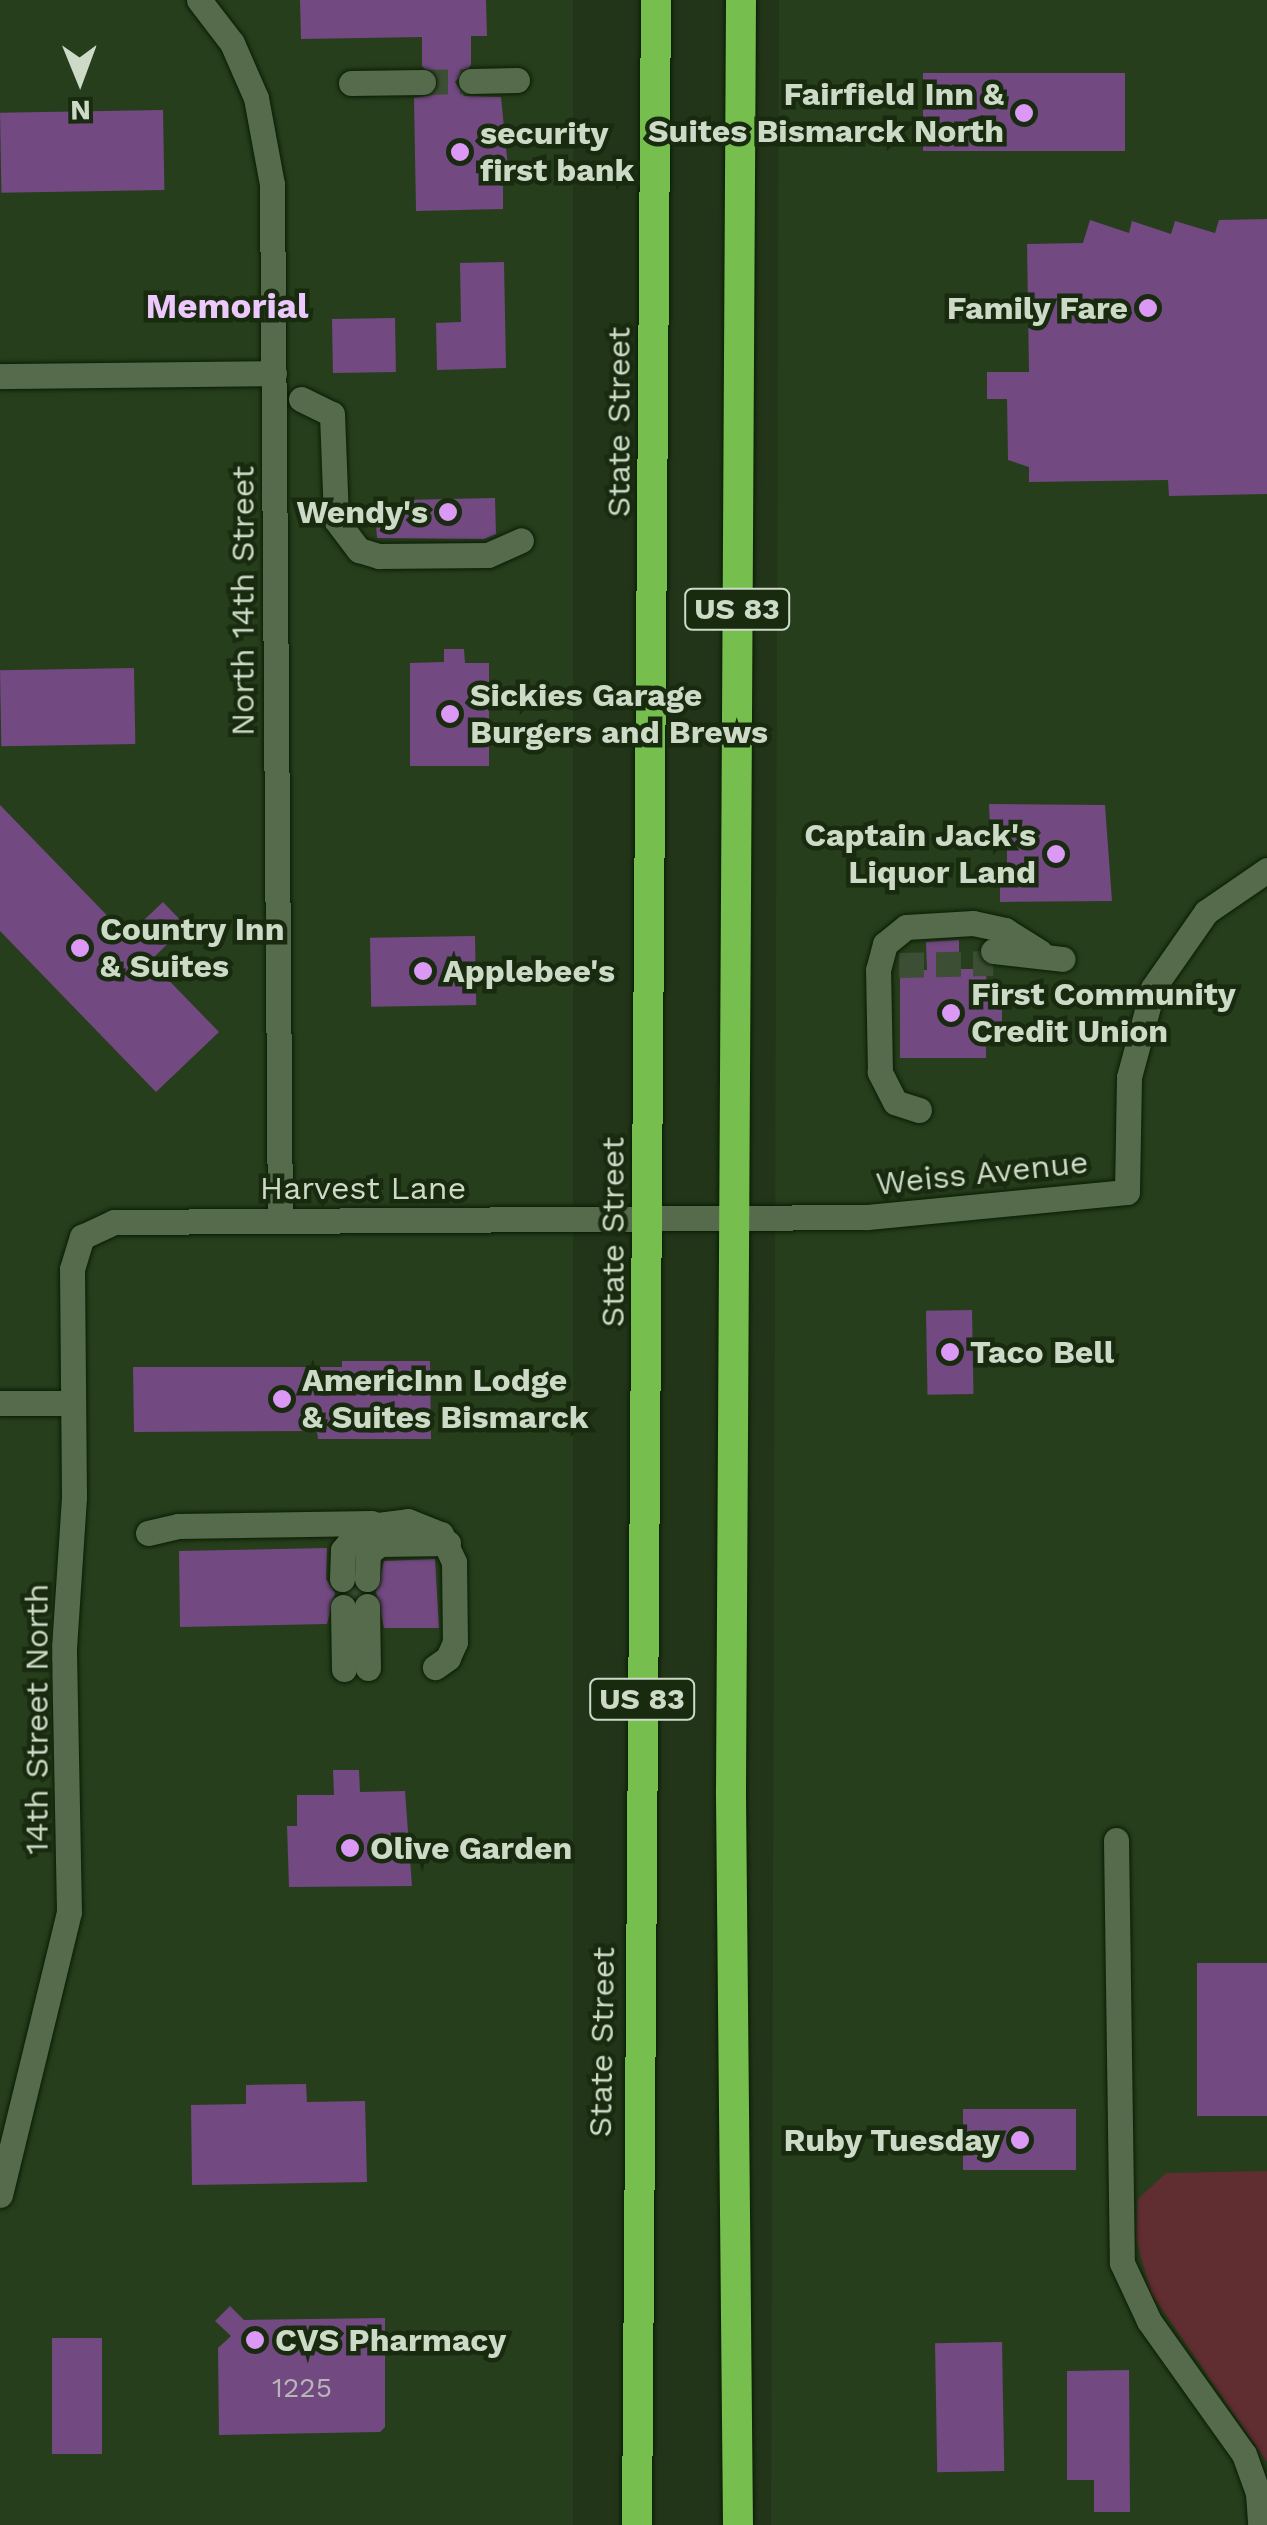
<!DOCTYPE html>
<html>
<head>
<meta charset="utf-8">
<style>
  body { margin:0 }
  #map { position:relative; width:1267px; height:2525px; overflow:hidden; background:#223519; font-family:"Work Sans",sans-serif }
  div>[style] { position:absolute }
  .built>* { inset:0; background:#273e1c; transform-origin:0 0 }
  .green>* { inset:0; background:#602d31 }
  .building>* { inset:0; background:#724981; transform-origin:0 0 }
  .minor-tunnel>* { height:25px; margin-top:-12.5px; transform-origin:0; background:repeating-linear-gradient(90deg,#3c4e33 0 25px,transparent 0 37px) }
  .roads { filter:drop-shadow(0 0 2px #0a1c03) drop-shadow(0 0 2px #0a1c03) }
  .minor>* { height:25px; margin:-12.5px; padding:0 12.5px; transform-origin:12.5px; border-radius:12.5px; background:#566b4c }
  .highway>* { height:30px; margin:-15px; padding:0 15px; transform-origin:15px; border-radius:15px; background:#76bf4f }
  .dots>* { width:28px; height:28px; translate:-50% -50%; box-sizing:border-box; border:5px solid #182b0f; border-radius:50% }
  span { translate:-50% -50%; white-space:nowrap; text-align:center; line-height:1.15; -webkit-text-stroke:9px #182b0f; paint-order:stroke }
  .number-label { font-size:28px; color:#b6b6b6 }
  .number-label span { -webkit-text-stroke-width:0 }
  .shield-label span { padding:2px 8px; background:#182b0f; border:2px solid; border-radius:8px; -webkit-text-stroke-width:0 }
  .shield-label { font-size:30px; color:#cddac8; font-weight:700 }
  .poi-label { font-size:32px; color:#cddac8; font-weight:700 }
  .right { translate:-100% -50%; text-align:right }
  .left { translate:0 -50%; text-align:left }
  .street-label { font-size:32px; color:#cddac8 }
  .neighbourhood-label { font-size:35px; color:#edc8fc; font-weight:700 }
  .north { position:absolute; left:30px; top:30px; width:100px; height:100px; -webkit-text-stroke:8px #182b0f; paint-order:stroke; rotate:179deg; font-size:28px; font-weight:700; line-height:40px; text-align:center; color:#cddac8 }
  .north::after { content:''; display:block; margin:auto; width:35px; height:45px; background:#cddac8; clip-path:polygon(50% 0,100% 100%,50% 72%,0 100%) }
</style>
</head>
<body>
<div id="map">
  <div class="built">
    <i style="left:0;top:0;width:573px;height:2525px"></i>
    <i style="clip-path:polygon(779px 0,1267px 0,1267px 2171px,1257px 2443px,1267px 2462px,1267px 2525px,771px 2525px)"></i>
  </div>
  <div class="green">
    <i style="clip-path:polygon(1267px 2171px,1267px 2462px,1151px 2293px,1136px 2238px,1138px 2199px,1166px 2173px)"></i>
  </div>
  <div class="building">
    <i style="clip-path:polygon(300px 0,486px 0,487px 36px,471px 36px,471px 65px,455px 82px,464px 96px,501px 97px,509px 177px,503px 177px,503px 209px,416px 211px,414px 98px,432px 95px,439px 83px,422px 66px,422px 37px,301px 39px)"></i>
    <i style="left:1125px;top:73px;width:78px;height:202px;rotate:90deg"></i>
    <i style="left:163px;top:110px;width:80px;height:163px;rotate:89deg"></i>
    <i style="clip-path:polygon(1267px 219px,1267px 494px,1169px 496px,1168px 480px,1029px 482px,1029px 467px,1008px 460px,1007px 399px,987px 399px,987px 372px,1029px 372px,1027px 244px,1083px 243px,1090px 220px,1129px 233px,1132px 221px,1171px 234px,1175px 221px,1215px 233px,1219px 220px)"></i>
    <i style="clip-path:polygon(504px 262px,506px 368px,437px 370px,436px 323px,461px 322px,460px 263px)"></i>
    <i style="left:395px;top:318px;width:54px;height:63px;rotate:89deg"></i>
    <i style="clip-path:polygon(495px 498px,496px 534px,484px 539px,377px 538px,376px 524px,401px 524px,401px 500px)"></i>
    <i style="clip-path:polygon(444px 649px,464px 649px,465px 663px,489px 663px,489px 766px,410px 766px,410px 663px,444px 662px)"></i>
    <i style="left:134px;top:668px;width:76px;height:134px;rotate:89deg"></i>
    <i style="clip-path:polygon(989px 804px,1105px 805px,1112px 901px,1000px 902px,1000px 879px,1007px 879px,1007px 829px,990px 829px)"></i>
    <i style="clip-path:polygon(0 805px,127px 936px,163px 902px,186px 926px,150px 961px,219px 1032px,156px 1092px,0 931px)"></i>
    <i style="left:475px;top:936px;width:69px;height:105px;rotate:89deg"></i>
    <i style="clip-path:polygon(959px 940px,959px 969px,986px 969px,987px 1001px,1002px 1001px,1002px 1025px,986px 1025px,986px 1058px,900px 1058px,900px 970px,927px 970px,926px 942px)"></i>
    <i style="left:972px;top:1310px;width:84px;height:46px;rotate:89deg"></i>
    <i style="clip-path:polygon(342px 1361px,430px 1361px,431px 1439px,318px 1439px,317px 1431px,134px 1432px,133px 1367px,342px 1367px)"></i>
    <i style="clip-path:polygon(327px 1548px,326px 1579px,335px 1593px,327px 1624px,180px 1627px,179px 1551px)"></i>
    <i style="clip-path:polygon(435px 1559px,439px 1628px,384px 1628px,376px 1592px,384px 1561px)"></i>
    <i style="clip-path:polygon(333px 1770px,359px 1770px,360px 1792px,405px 1791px,412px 1886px,289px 1887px,287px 1826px,297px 1826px,297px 1795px,334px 1795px)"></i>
    <i style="left:1197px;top:1963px;width:70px;height:153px"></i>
    <i style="clip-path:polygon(306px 2084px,307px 2102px,365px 2101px,367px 2182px,192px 2185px,191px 2105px,246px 2104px,246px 2085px)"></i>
    <i style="left:1076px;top:2109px;width:61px;height:113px;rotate:90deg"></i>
    <i style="clip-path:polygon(230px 2306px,244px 2320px,385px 2318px,385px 2427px,380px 2432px,219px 2435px,218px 2348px,231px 2336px,215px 2321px)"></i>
    <i style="left:52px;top:2338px;width:50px;height:116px"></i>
    <i style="left:1002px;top:2342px;width:129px;height:67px;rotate:89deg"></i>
    <i style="clip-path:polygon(1129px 2370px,1130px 2512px,1094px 2512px,1094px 2480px,1067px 2480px,1067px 2371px)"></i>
  </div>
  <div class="minor-tunnel">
    <i style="left:423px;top:82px;width:48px;rotate:-1.2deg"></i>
    <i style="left:899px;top:965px;width:94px;rotate:-1.2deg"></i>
    <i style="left:355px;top:1579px;width:27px;rotate:90deg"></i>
  </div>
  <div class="roads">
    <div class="minor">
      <i style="left:199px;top:0;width:54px;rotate:52.5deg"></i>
      <i style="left:232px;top:43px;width:60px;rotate:66.4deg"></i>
      <i style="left:256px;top:98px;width:87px;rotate:79.5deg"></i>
      <i style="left:272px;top:184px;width:1035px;rotate:89.56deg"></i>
      <i style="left:471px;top:81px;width:46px;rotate:-1.2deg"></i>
      <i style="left:351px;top:83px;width:72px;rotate:-0.8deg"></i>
      <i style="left:0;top:376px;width:274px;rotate:-0.6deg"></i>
      <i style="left:301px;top:399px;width:34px;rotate:26deg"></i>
      <i style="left:332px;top:414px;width:106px;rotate:87.8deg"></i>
      <i style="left:336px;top:520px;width:38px;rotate:53deg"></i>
      <i style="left:359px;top:550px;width:21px;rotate:17deg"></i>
      <i style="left:379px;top:556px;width:109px;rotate:-0.5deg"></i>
      <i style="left:488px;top:555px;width:36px;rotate:-24deg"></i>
      <i style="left:993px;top:951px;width:70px;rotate:6.5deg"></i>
      <i style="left:919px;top:1110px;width:25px;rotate:-162deg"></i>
      <i style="left:895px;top:1102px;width:34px;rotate:-117deg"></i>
      <i style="left:880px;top:1072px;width:102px;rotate:-91.1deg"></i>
      <i style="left:878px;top:970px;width:27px;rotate:-75deg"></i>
      <i style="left:885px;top:944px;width:27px;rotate:-39deg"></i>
      <i style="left:906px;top:927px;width:67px;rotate:-3.4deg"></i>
      <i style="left:973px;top:923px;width:33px;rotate:12deg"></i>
      <i style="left:1005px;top:930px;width:41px;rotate:32.2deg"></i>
      <i style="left:0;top:1403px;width:73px"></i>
      <i style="left:148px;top:1533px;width:31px;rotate:-13deg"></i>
      <i style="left:178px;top:1526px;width:194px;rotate:-0.9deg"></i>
      <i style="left:342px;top:1579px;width:29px;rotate:-88deg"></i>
      <i style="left:343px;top:1550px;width:30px;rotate:-50deg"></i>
      <i style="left:362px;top:1527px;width:46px;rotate:-7.4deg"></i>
      <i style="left:408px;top:1521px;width:35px;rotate:22deg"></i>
      <i style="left:441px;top:1534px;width:31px;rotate:65deg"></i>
      <i style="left:454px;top:1562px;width:80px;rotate:89.3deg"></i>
      <i style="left:455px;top:1642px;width:17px;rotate:114deg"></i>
      <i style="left:448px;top:1658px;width:16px;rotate:145deg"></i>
      <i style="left:367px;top:1579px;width:26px;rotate:-88deg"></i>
      <i style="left:368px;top:1553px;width:15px;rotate:-37deg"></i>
      <i style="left:380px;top:1544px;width:68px;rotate:-0.8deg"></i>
      <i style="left:367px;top:1606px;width:62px;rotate:89.1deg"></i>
      <i style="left:343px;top:1607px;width:62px;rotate:89.1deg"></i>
      <i style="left:1116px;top:1840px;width:423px;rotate:89.2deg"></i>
      <i style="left:1122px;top:2263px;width:64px;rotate:65deg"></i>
      <i style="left:1149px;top:2321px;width:163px;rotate:54.5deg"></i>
      <i style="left:1244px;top:2454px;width:41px;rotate:70.3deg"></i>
      <i style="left:1258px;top:2493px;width:32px;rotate:86deg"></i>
      <i style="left:0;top:2195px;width:291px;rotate:-76.3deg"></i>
      <i style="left:69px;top:1912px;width:264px;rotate:-91.1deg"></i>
      <i style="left:64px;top:1648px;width:151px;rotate:-86.2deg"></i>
      <i style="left:74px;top:1497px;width:228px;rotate:-90.5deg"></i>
      <i style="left:72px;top:1269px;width:34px;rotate:-73deg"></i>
      <i style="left:82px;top:1237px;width:35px;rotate:-25deg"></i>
      <i style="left:114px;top:1222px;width:753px;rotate:-0.38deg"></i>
      <i style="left:867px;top:1217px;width:261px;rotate:-5.5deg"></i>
      <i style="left:1127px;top:1192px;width:115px;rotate:-89deg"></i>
      <i style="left:1129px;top:1077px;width:92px;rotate:-74.9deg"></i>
      <i style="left:1153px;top:988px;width:93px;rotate:-55.1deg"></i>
      <i style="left:1206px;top:912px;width:74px;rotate:-34.5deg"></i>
    </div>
    <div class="highway">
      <i style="left:637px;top:2525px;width:2525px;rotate:-89.57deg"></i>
      <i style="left:738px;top:2525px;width:734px;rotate:-90.55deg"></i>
      <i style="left:731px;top:1791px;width:1791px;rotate:-89.68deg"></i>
    </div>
  </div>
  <div class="dots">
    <i style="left:1024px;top:113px;background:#db99f5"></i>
    <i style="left:460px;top:152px;background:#db99f5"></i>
    <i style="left:1148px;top:308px;background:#db99f5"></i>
    <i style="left:448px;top:512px;background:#db99f5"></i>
    <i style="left:450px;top:714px;background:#db99f5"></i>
    <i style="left:1056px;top:854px;background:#db99f5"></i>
    <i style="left:80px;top:948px;background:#db99f5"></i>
    <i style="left:423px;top:971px;background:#db99f5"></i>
    <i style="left:951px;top:1013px;background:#db99f5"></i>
    <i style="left:950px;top:1352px;background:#db99f5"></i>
    <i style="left:282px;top:1399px;background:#db99f5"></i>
    <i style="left:350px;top:1848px;background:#db99f5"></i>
    <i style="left:1020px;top:2140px;background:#db99f5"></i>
    <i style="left:255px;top:2340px;background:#db99f5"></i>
  </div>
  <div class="number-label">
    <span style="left:302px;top:2388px">1225</span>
  </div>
  <div class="shield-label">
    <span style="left:737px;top:609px">US 83</span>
    <span style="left:642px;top:1699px">US 83</span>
  </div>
  <div class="poi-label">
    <span class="right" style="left:1004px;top:113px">Fairfield Inn &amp;<br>Suites Bismarck North</span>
    <span class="left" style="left:480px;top:152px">security<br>first bank</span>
    <span class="right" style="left:1128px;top:308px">Family Fare</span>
    <span class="right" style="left:428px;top:512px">Wendy's</span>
    <span class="left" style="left:470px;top:714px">Sickies Garage<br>Burgers and Brews</span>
    <span class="right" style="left:1036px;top:854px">Captain Jack's<br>Liquor Land</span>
    <span class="left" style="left:100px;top:948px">Country Inn<br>&amp; Suites</span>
    <span class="left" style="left:443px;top:971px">Applebee's</span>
    <span class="left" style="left:971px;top:1013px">First Community<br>Credit Union</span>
    <span class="left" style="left:970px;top:1352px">Taco Bell</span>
    <span class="left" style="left:302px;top:1399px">AmericInn Lodge<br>&amp; Suites Bismarck</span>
    <span class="left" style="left:370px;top:1848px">Olive Garden</span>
    <span class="right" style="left:1000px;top:2140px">Ruby Tuesday</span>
    <span class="left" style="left:275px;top:2340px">CVS Pharmacy</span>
  </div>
  <div class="street-label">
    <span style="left:619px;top:422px;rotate:-90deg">State Street</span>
    <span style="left:243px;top:601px;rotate:-90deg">North 14th Street</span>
    <span style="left:982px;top:1173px;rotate:-6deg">Weiss Avenue</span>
    <span style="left:363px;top:1188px">Harvest Lane</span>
    <span style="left:613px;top:1232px;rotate:-90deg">State Street</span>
    <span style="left:37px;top:1719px;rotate:-90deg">14th Street North</span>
    <span style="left:602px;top:2042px;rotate:-89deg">State Street</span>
  </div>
  <div class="neighbourhood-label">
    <span style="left:227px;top:306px">Memorial</span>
  </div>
  <div class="north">N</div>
</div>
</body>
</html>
